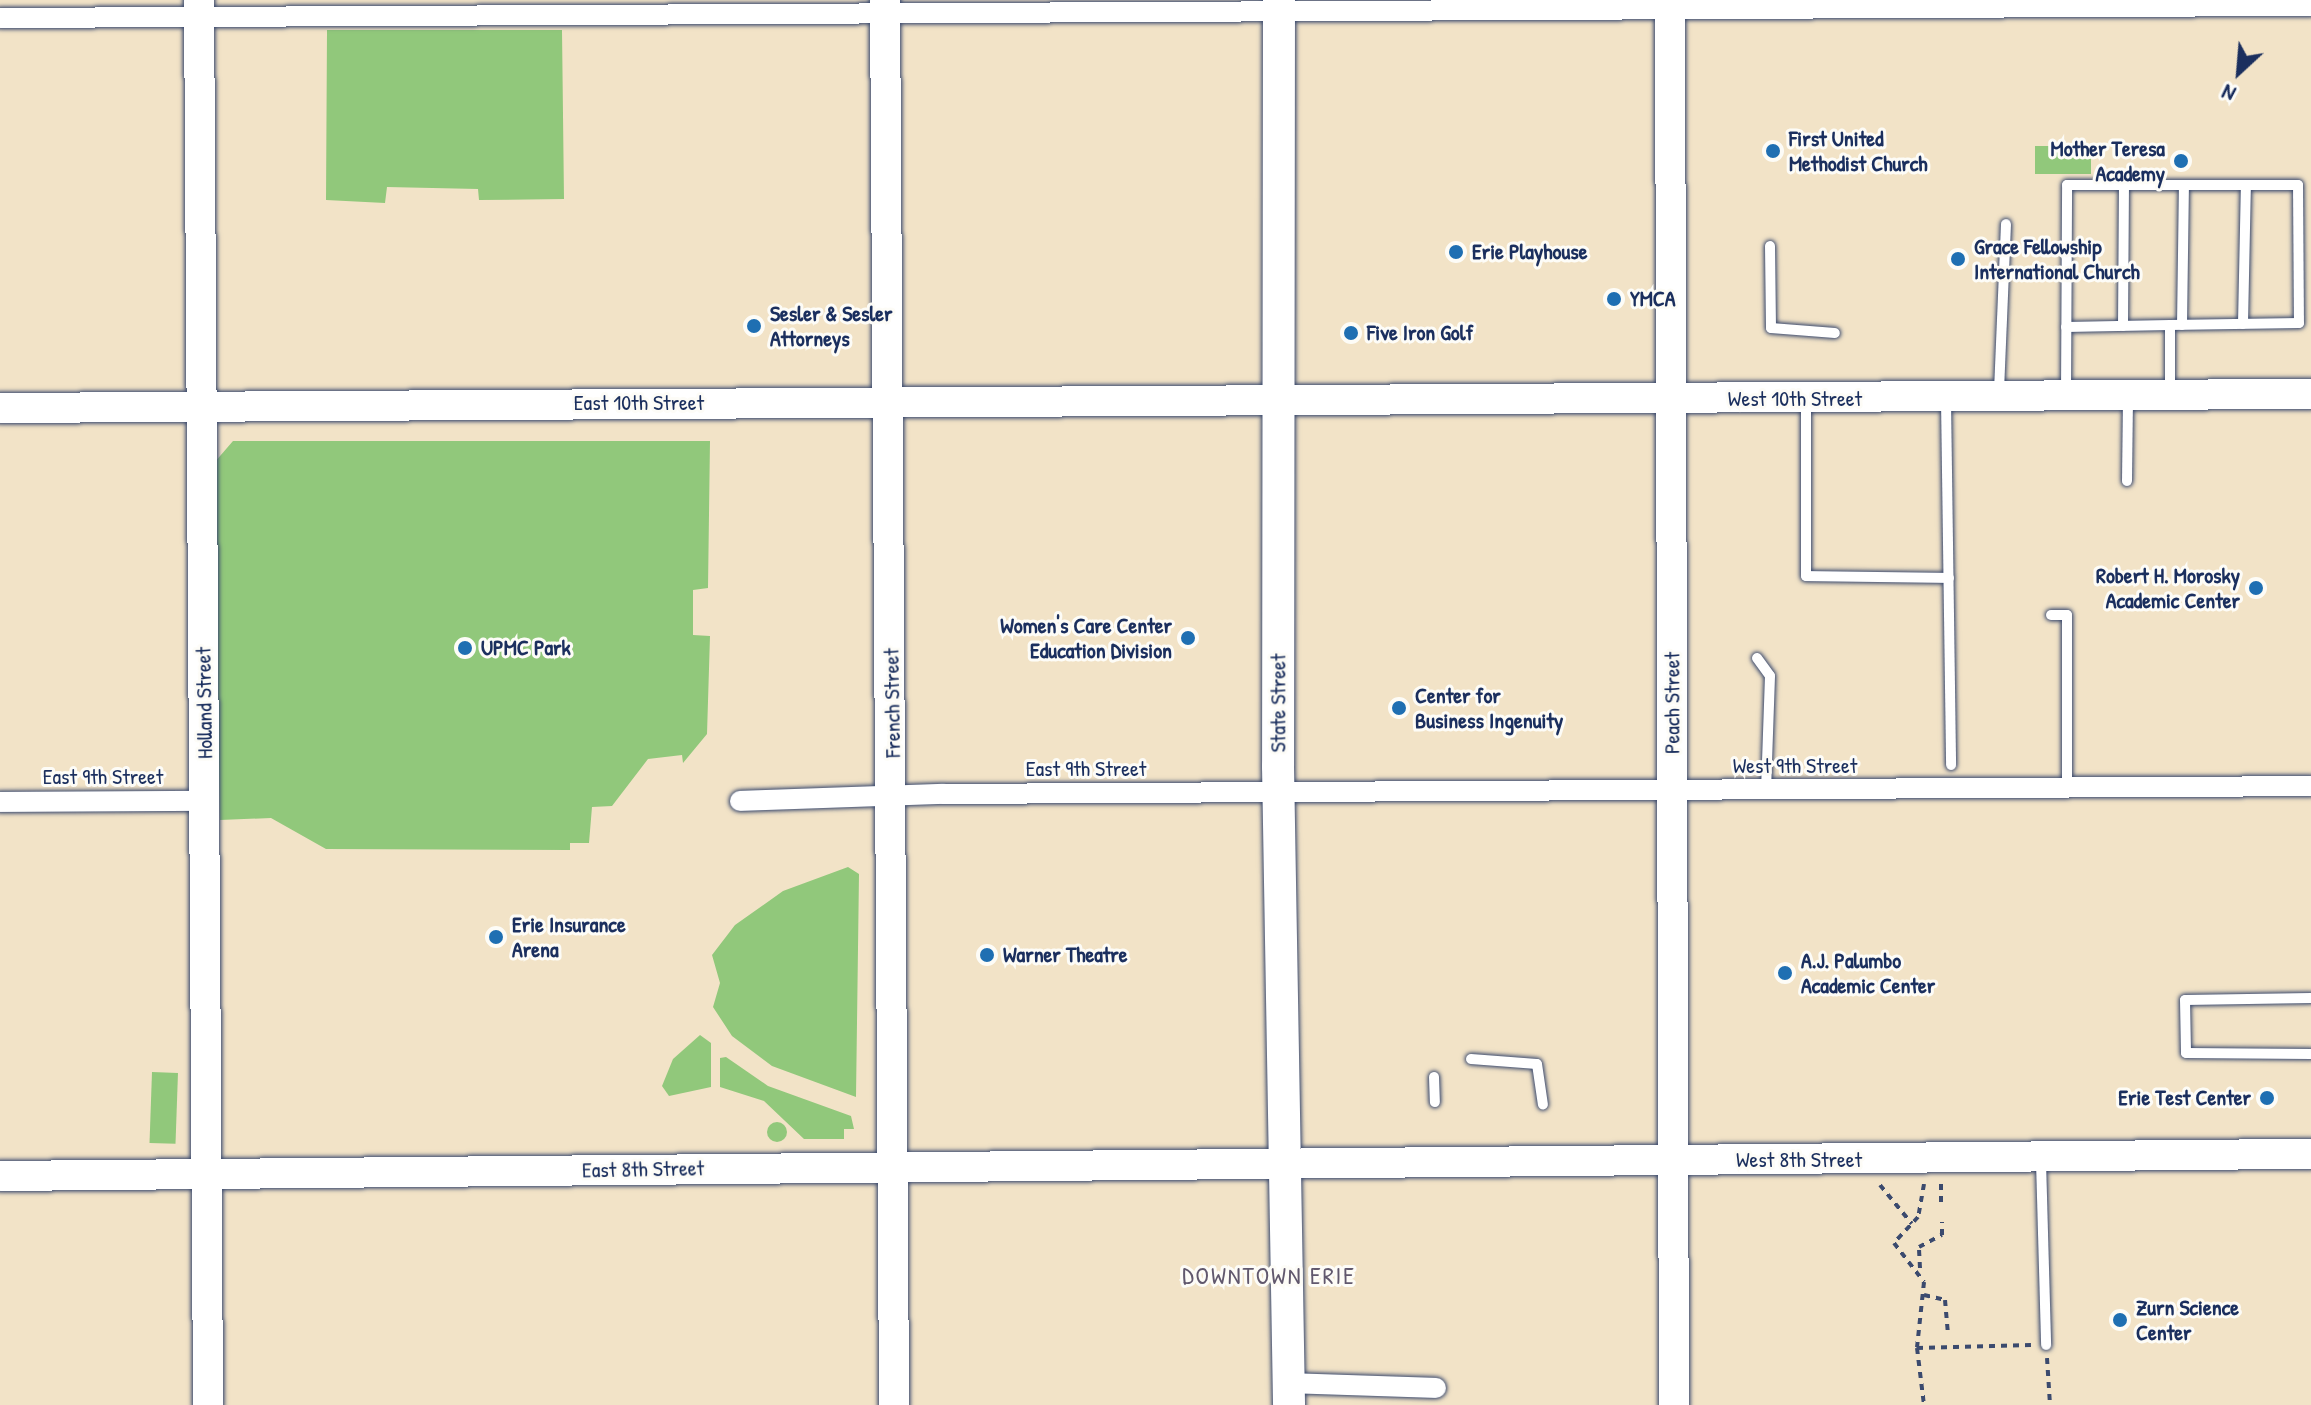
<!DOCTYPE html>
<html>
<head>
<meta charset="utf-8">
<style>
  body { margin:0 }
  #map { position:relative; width:2311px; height:1405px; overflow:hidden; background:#f2e3c7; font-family:"Patrick Hand",sans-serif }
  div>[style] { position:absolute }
  .green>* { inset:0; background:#91c87b; transform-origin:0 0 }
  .round { border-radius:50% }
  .path>* { height:4px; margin-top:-2px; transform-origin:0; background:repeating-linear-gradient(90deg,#3b4a6e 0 6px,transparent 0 12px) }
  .roads { filter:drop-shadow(0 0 2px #3b4a6e) drop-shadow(0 0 2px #3b4a6e) }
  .lane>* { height:10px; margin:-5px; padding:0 5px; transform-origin:5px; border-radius:5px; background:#fff }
  .street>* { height:20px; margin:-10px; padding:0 10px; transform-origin:10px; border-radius:10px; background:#fff }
  .secondary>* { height:30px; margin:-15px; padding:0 15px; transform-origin:15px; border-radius:15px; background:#fff }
  .primary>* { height:32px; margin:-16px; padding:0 16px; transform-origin:16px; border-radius:16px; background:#fff }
  .dots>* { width:22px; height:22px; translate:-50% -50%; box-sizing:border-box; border:4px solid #fdfcf7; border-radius:50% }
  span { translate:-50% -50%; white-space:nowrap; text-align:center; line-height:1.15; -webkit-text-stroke:6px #fdfcf7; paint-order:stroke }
  .poi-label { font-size:22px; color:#1b2f5e; font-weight:700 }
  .left { translate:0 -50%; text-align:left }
  .right { translate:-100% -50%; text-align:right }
  .street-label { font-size:22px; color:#1b2f5e }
  .neighbourhood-label { font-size:24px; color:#61586d; letter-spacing:2px }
  .north { position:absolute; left:2199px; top:32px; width:80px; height:80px; -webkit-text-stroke:6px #fdfcf7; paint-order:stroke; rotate:206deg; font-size:22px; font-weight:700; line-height:32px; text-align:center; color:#1b2f5e }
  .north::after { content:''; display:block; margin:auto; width:28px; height:36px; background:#1b2f5e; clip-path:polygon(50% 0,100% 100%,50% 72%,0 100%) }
</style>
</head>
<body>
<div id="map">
  <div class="green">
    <i style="clip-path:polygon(327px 30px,562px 30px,564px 199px,479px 200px,478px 189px,387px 187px,385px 203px,326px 200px)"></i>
    <i style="left:2035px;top:146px;width:56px;height:28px"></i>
    <i style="clip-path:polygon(233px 441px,710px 441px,708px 588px,693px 590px,693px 635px,710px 636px,707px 734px,683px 763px,682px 755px,648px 759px,612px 806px,592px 807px,589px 843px,570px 843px,570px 850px,326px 849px,271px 818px,220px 820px,214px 463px)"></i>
    <i style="clip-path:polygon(848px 867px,859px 874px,856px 1097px,772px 1066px,732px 1036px,713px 1007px,720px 983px,712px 955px,735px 925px,783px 891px)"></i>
    <i style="clip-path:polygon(700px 1035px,711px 1043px,711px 1087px,669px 1096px,662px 1086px,673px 1059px)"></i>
    <i style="clip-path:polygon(726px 1057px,768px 1086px,851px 1116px,854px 1129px,844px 1129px,844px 1139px,804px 1139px,764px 1101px,720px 1087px,720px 1058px)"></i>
    <i style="left:152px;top:1072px;width:26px;height:71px;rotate:2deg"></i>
    <i class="round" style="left:767px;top:1122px;width:20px;height:20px"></i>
  </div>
  <div class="path">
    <i style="left:1924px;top:1184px;width:34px;rotate:100deg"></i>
    <i style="left:1918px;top:1217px;width:35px;rotate:133deg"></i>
    <i style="left:1894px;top:1243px;width:49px;rotate:52.4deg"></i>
    <i style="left:1924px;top:1282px;width:66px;rotate:96.1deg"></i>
    <i style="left:1917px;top:1348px;width:57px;rotate:83deg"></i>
    <i style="left:1941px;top:1184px;width:21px;rotate:90deg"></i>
    <i style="left:1880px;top:1185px;width:50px;rotate:50.6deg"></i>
    <i style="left:1920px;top:1268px;width:21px;rotate:-93deg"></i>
    <i style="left:1919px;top:1247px;width:26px;rotate:-28deg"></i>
    <i style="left:1942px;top:1235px;width:13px;rotate:-90deg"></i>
    <i style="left:1924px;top:1295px;width:22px;rotate:13deg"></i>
    <i style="left:1945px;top:1300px;width:34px;rotate:85deg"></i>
    <i style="left:1917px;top:1348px;width:114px;rotate:-1.5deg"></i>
    <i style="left:2047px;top:1358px;width:47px;rotate:86.3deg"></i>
  </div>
  <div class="roads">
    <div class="lane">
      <i style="left:1770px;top:246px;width:82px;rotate:89.3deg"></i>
      <i style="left:1771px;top:328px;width:64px;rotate:4.5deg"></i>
      <i style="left:2243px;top:324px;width:139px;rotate:-88.8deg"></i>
      <i style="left:2182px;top:325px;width:140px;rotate:-89.2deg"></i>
      <i style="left:2123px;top:326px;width:141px;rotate:-89.6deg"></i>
      <i style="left:2066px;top:327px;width:104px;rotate:-1.1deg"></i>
      <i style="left:1999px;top:391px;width:167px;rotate:-87.6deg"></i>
      <i style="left:2066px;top:394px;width:209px;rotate:-89.7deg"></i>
      <i style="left:2067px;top:185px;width:231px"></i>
      <i style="left:2298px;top:185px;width:138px;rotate:89.6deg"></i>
      <i style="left:2299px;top:323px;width:129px;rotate:179.1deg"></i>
      <i style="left:2170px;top:325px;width:69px;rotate:90deg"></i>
      <i style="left:1946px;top:400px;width:365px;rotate:89.2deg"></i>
      <i style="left:1806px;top:401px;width:175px;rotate:90deg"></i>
      <i style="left:1806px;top:576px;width:143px;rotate:0.8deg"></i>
      <i style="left:2127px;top:481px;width:83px;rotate:-89.3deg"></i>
      <i style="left:2051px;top:615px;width:16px"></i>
      <i style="left:2067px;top:615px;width:173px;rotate:90deg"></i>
      <i style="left:1757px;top:658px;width:22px;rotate:54deg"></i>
      <i style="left:1770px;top:676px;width:114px;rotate:92deg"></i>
      <i style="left:2311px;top:998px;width:126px;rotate:179.1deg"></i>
      <i style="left:2185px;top:1000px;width:53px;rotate:88.9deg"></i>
      <i style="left:2186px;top:1053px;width:125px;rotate:0.5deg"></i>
      <i style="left:1471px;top:1059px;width:66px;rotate:4.3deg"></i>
      <i style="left:1537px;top:1064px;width:41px;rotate:81.7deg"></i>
      <i style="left:1434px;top:1077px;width:25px;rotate:88deg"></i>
      <i style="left:2041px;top:1161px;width:184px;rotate:88.4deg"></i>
    </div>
    <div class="street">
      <i style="left:0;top:18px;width:2311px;rotate:-0.3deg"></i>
      <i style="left:740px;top:801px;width:202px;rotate:-2deg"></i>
      <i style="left:942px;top:794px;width:1369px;rotate:-0.33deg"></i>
      <i style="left:0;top:802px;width:205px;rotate:-0.3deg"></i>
      <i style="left:1289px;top:1383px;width:147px;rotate:1.9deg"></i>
    </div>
    <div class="secondary">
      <i style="left:199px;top:0;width:1405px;rotate:89.63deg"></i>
      <i style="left:885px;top:0;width:1405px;rotate:89.63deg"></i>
      <i style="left:1670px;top:0;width:1405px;rotate:89.84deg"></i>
      <i style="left:0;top:408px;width:2311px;rotate:-0.35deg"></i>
      <i style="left:0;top:1176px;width:2311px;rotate:-0.55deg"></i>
    </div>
    <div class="primary">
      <i style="left:1279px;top:0;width:766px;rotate:90.07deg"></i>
      <i style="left:1278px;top:766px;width:639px;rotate:89.01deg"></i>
    </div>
  </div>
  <div class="dots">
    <i style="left:1773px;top:151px;background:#1f6fb2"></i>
    <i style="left:2181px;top:161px;background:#1f6fb2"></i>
    <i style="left:1456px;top:252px;background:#1f6fb2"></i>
    <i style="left:1958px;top:259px;background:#1f6fb2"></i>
    <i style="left:1614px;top:299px;background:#1f6fb2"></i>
    <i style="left:754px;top:326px;background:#1f6fb2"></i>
    <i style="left:1351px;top:333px;background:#1f6fb2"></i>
    <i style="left:2256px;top:588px;background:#1f6fb2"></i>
    <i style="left:1188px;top:638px;background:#1f6fb2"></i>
    <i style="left:465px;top:648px;background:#1f6fb2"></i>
    <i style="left:1399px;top:708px;background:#1f6fb2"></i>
    <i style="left:496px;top:937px;background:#1f6fb2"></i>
    <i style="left:987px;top:955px;background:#1f6fb2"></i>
    <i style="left:1785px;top:973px;background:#1f6fb2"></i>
    <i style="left:2267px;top:1098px;background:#1f6fb2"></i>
    <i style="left:2120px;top:1320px;background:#1f6fb2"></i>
  </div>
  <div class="poi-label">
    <span class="left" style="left:1789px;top:151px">First United<br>Methodist Church</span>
    <span class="right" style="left:2165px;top:161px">Mother Teresa<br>Academy</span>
    <span class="left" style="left:1974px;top:259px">Grace Fellowship<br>International Church</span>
    <span class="left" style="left:1472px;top:252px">Erie Playhouse</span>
    <span class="left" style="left:1630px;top:299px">YMCA</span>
    <span class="left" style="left:770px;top:326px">Sesler &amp; Sesler<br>Attorneys</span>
    <span class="left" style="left:1367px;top:333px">Five Iron Golf</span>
    <span class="right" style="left:2240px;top:588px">Robert H. Morosky<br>Academic Center</span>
    <span class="right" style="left:1172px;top:638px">Women's Care Center<br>Education Division</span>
    <span class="left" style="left:481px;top:648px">UPMC Park</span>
    <span class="left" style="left:1415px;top:708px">Center for<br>Business Ingenuity</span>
    <span class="left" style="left:512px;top:937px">Erie Insurance<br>Arena</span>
    <span class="left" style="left:1003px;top:955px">Warner Theatre</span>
    <span class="left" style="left:1801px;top:973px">A.J. Palumbo<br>Academic Center</span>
    <span class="right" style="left:2251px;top:1098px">Erie Test Center</span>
    <span class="left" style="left:2136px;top:1320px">Zurn Science<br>Center</span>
  </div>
  <div class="street-label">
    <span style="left:1795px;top:399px">West 10th Street</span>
    <span style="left:639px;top:403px">East 10th Street</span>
    <span style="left:204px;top:703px;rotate:-91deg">Holland Street</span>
    <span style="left:892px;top:703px;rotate:-91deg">French Street</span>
    <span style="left:1278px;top:703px;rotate:-90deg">State Street</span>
    <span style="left:1672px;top:703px;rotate:-90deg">Peach Street</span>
    <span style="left:1795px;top:766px">West 9th Street</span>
    <span style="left:1086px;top:769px">East 9th Street</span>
    <span style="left:103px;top:777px">East 9th Street</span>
    <span style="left:1799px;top:1160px">West 8th Street</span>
    <span style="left:643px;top:1169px;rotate:-1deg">East 8th Street</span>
  </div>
  <div class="neighbourhood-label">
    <span style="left:1269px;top:1276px">DOWNTOWN ERIE</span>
  </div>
  <div class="north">N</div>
</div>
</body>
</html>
